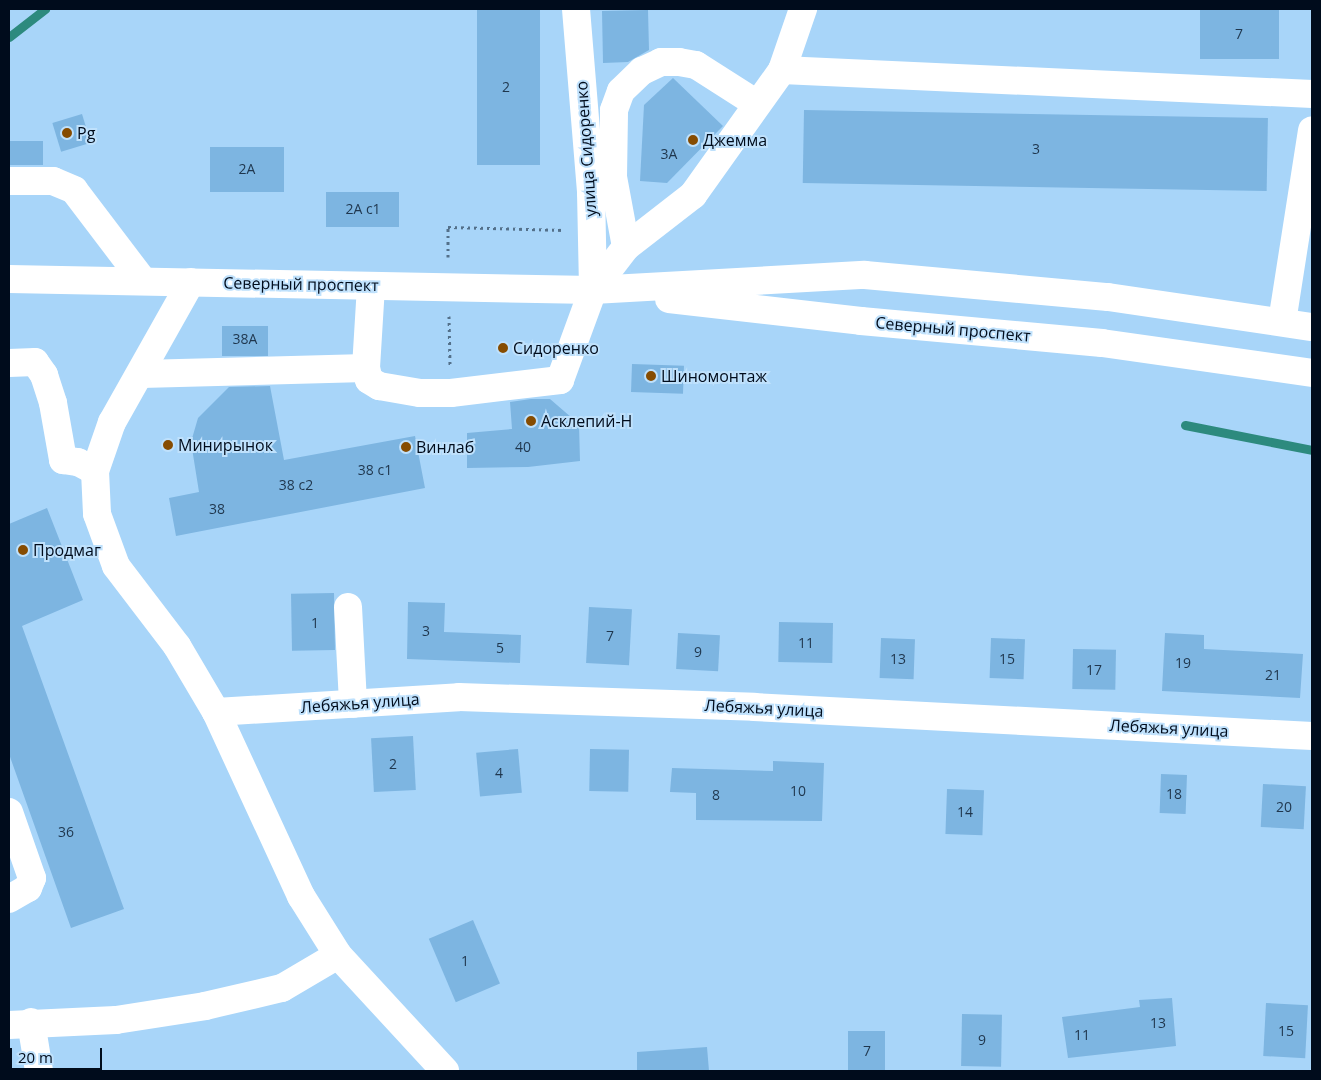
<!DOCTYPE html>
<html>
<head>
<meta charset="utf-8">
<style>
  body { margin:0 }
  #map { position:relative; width:1321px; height:1080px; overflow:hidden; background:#a8d5f9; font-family:"Open Sans",sans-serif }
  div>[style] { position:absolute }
  .stream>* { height:9px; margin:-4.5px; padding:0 4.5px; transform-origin:4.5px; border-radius:4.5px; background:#2d8a7e }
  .building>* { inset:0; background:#7db5e1; transform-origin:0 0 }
  .path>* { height:3px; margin-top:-1.5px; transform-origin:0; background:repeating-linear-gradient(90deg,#53708a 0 2.5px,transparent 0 6.5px) }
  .minor>* { height:28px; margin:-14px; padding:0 14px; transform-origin:14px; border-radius:14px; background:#fff }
  .major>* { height:28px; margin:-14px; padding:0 14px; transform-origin:14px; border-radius:14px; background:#fff }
  .dots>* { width:14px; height:14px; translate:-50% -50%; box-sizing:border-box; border:2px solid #bfe1fc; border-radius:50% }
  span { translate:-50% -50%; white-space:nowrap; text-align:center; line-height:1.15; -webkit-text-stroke:4px #bfe1fc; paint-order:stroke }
  .number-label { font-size:14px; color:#1f364d }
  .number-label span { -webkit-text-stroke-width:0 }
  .poi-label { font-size:16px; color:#000c1c }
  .left { translate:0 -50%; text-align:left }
  .street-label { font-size:16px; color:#000c1c }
  .frame { position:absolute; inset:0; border:10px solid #000c1c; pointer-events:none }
  .scale { position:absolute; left:10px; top:1048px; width:92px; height:22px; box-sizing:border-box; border:2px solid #000c1c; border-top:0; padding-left:6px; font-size:15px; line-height:18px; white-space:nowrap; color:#000c1c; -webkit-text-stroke:4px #bfe1fc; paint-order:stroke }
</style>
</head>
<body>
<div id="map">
  <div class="stream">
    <i style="left:9px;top:37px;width:46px;rotate:-37.9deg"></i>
    <i style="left:1185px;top:425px;width:129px;rotate:11.1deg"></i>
  </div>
  <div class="building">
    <i style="left:477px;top:9px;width:63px;height:156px"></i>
    <i style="left:1200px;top:9px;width:79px;height:50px"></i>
    <i style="clip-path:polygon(648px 10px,649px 50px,628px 62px,603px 63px,602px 11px)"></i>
    <i style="clip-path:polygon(673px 78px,723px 126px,667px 183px,640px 181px,644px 105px)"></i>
    <i style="left:804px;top:110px;width:464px;height:73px;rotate:1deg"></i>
    <i style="left:82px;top:114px;width:30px;height:31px;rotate:73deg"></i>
    <i style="left:9px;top:141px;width:34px;height:24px"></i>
    <i style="left:210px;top:147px;width:74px;height:45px"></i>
    <i style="left:326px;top:192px;width:73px;height:35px"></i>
    <i style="left:222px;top:326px;width:46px;height:30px"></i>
    <i style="left:632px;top:364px;width:52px;height:28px;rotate:2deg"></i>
    <i style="clip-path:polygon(270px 386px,284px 460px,415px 436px,425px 488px,176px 536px,169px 498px,199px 492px,191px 442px,198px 418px,229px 387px)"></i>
    <i style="clip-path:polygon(531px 399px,550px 399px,579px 424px,580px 461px,528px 467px,467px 468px,467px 433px,512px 429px,510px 402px)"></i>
    <i style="clip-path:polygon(47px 508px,83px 600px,22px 626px,124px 909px,71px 928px,9px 754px,9px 524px)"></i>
    <i style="left:334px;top:593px;width:57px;height:43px;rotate:89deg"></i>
    <i style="clip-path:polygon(408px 602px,445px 603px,444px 632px,521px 635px,520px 663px,407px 659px)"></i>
    <i style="left:589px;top:607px;width:43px;height:56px;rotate:3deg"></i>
    <i style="left:779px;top:622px;width:54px;height:40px;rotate:1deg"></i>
    <i style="left:678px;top:633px;width:42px;height:36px;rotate:3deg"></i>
    <i style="clip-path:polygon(1165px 633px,1204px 635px,1204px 649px,1303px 654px,1300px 698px,1162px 691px)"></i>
    <i style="left:881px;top:638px;width:34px;height:40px;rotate:2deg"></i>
    <i style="left:991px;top:638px;width:34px;height:40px;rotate:2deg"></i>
    <i style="left:1073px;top:649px;width:43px;height:40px;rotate:1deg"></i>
    <i style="left:413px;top:736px;width:54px;height:42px;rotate:87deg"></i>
    <i style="left:518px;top:749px;width:44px;height:42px;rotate:85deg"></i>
    <i style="left:590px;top:749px;width:39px;height:42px;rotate:1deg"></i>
    <i style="clip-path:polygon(773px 761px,824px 763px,822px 821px,696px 820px,696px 793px,670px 792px,672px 768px,773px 771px)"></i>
    <i style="left:1161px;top:774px;width:26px;height:39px;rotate:2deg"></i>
    <i style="left:1263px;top:784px;width:43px;height:43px;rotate:3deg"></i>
    <i style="left:947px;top:789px;width:37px;height:45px;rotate:2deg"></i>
    <i style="left:473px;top:920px;width:69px;height:48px;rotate:67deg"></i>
    <i style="clip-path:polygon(1172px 998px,1176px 1046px,1068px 1058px,1062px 1017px,1140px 1007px,1139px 1000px)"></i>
    <i style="left:1266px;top:1003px;width:42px;height:53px;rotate:3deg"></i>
    <i style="left:962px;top:1014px;width:40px;height:52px;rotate:1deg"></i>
    <i style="left:848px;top:1031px;width:37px;height:40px"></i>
    <i style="clip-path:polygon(707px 1047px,709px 1071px,637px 1071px,637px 1052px)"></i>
  </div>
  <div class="path">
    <i style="left:448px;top:257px;width:30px;rotate:-90deg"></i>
    <i style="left:448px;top:227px;width:116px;rotate:1.5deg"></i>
    <i style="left:449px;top:316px;width:49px;rotate:88.8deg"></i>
  </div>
  <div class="minor">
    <i style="left:576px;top:9px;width:184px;rotate:85.3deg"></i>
    <i style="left:591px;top:192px;width:98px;rotate:88.8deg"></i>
    <i style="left:782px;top:70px;width:65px;rotate:-71deg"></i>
    <i style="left:9px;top:181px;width:44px"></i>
    <i style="left:53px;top:181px;width:23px;rotate:23deg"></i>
    <i style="left:74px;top:190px;width:114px;rotate:52.8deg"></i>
    <i style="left:626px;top:247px;width:71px;rotate:-100.5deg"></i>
    <i style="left:613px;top:177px;width:67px;rotate:-89.1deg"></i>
    <i style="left:614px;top:110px;width:20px;rotate:-70deg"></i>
    <i style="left:621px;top:91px;width:29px;rotate:-44deg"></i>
    <i style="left:642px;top:71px;width:21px;rotate:-25deg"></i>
    <i style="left:661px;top:62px;width:18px"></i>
    <i style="left:679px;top:62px;width:17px;rotate:10deg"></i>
    <i style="left:696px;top:65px;width:72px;rotate:32.6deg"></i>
    <i style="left:191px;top:282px;width:161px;rotate:119.4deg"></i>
    <i style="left:112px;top:422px;width:52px;rotate:109.1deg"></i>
    <i style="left:95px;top:471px;width:43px;rotate:87.3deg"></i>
    <i style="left:97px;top:514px;width:55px;rotate:69.9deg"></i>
    <i style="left:116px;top:566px;width:101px;rotate:52.7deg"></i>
    <i style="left:177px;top:646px;width:77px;rotate:59.4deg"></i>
    <i style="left:216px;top:712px;width:203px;rotate:65.2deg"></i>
    <i style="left:301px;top:896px;width:70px;rotate:57.9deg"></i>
    <i style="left:338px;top:955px;width:158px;rotate:47.3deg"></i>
    <i style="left:371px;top:286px;width:82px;rotate:93.5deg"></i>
    <i style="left:366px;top:368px;width:12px;rotate:76deg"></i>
    <i style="left:369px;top:380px;width:12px;rotate:31deg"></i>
    <i style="left:379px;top:386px;width:42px;rotate:9.7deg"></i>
    <i style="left:420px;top:393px;width:31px"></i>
    <i style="left:451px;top:393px;width:110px;rotate:-6.8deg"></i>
    <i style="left:560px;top:380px;width:96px;rotate:-69.9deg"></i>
    <i style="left:593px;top:290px;width:54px;rotate:-52.5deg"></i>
    <i style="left:626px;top:247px;width:85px;rotate:-37.8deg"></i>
    <i style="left:693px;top:195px;width:153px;rotate:-54.5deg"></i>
    <i style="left:782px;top:70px;width:531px;rotate:2.59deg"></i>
    <i style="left:1282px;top:322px;width:194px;rotate:-81.1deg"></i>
    <i style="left:9px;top:363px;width:26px;rotate:-2deg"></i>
    <i style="left:35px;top:362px;width:16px;rotate:55deg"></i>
    <i style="left:44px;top:375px;width:29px;rotate:72deg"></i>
    <i style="left:53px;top:403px;width:58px;rotate:80deg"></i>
    <i style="left:63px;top:460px;width:15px;rotate:8deg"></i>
    <i style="left:78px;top:462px;width:19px;rotate:28deg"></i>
    <i style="left:141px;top:374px;width:225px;rotate:-1.5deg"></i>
    <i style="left:348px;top:607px;width:97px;rotate:87deg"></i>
    <i style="left:216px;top:712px;width:243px;rotate:-3.5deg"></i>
    <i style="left:459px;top:697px;width:295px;rotate:1.9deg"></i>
    <i style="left:754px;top:707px;width:559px;rotate:2.98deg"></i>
    <i style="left:9px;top:812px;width:70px;rotate:70.8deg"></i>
    <i style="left:32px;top:878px;width:11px;rotate:112deg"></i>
    <i style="left:28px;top:888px;width:22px;rotate:150deg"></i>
    <i style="left:31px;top:1022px;width:50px;rotate:80.7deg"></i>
    <i style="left:9px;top:1025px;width:107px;rotate:-2.7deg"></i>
    <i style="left:116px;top:1020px;width:90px;rotate:-8.9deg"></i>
    <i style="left:205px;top:1006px;width:79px;rotate:-13.2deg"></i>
    <i style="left:282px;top:988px;width:65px;rotate:-30.5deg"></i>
  </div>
  <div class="major">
    <i style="left:9px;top:279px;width:584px;rotate:1.08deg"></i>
    <i style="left:593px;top:290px;width:272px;rotate:-3.2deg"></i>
    <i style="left:865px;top:275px;width:244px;rotate:5.2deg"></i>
    <i style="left:1108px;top:297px;width:206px;rotate:8.4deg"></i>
    <i style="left:669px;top:299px;width:193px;rotate:6.5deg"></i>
    <i style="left:861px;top:321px;width:242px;rotate:5.2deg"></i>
    <i style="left:1102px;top:343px;width:212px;rotate:8.1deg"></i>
  </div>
  <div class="dots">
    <i style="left:67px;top:133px;background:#864c01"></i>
    <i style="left:693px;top:140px;background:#864c01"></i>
    <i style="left:503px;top:348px;background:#864c01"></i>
    <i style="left:651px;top:376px;background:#864c01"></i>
    <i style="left:531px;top:421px;background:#864c01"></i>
    <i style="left:168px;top:445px;background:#864c01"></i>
    <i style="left:406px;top:447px;background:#864c01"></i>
    <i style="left:23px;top:550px;background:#864c01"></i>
  </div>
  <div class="number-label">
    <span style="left:1239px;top:34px">7</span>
    <span style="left:506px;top:87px">2</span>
    <span style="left:1036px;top:149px">3</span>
    <span style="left:669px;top:154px">3А</span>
    <span style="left:247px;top:169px">2А</span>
    <span style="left:363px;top:209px">2А с1</span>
    <span style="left:245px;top:339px">38А</span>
    <span style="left:523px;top:447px">40</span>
    <span style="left:375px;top:470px">38 с1</span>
    <span style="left:296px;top:485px">38 с2</span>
    <span style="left:217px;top:509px">38</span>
    <span style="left:315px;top:623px">1</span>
    <span style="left:426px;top:631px">3</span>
    <span style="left:610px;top:636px">7</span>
    <span style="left:806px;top:643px">11</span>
    <span style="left:500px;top:648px">5</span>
    <span style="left:698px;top:652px">9</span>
    <span style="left:898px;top:659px">13</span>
    <span style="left:1007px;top:659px">15</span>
    <span style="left:1183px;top:663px">19</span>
    <span style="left:1094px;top:670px">17</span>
    <span style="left:1273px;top:675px">21</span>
    <span style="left:393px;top:764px">2</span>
    <span style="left:499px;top:773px">4</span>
    <span style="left:798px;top:791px">10</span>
    <span style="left:1174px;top:794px">18</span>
    <span style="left:716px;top:795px">8</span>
    <span style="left:1284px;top:807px">20</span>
    <span style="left:965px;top:812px">14</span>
    <span style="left:66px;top:832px">36</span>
    <span style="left:465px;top:961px">1</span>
    <span style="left:1158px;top:1023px">13</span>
    <span style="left:1286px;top:1031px">15</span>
    <span style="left:1082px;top:1035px">11</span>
    <span style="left:982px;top:1040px">9</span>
    <span style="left:867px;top:1051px">7</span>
  </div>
  <div class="poi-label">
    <span class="left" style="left:77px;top:133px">Pg</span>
    <span class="left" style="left:703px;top:140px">Джемма</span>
    <span class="left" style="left:513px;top:348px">Сидоренко</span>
    <span class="left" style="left:661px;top:376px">Шиномонтаж</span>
    <span class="left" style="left:541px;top:421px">Асклепий-Н</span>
    <span class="left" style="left:178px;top:445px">Минирынок</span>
    <span class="left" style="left:416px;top:447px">Винлаб</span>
    <span class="left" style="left:33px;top:550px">Продмаг</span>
  </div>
  <div class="street-label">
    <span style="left:586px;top:149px;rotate:-94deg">улица Сидоренко</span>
    <span style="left:301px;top:284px;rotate:1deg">Северный проспект</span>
    <span style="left:953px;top:329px;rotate:5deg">Северный проспект</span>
    <span style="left:360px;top:703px;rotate:-4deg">Лебяжья улица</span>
    <span style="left:764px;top:708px;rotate:3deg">Лебяжья улица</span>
    <span style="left:1169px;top:728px;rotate:3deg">Лебяжья улица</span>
  </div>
  <div class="frame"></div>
  <div class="scale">20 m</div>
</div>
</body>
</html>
